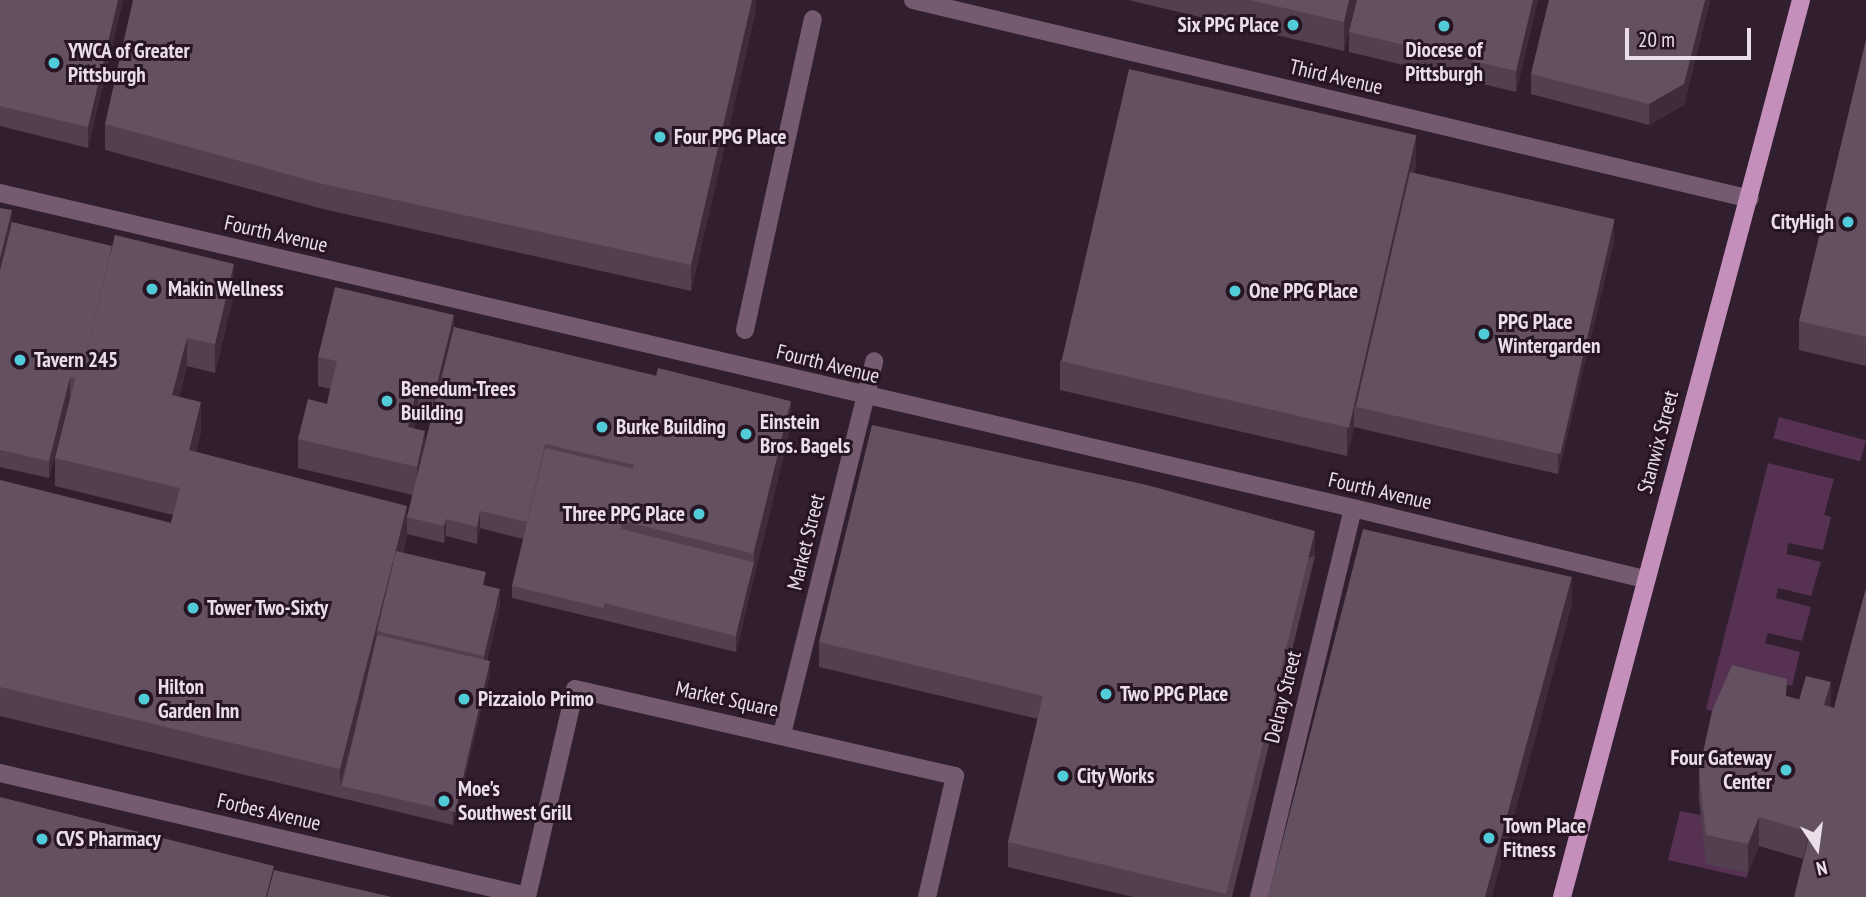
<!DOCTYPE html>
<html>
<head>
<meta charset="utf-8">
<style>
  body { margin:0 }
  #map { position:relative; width:1866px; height:897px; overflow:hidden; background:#311e2e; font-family:"PT Sans Narrow",sans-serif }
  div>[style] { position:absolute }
  .green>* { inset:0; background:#573151; transform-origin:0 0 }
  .minor>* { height:18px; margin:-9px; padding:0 9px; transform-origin:9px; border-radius:9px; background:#755b70 }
  .major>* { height:18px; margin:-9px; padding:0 9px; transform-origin:9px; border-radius:9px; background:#c58fbb }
  .wall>* { inset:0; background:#523f50 }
  .shaded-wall>* { inset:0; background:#3e2b3b; transform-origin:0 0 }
  .building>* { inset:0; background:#635060; transform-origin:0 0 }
  .dots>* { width:19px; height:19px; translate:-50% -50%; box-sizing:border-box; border:4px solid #271524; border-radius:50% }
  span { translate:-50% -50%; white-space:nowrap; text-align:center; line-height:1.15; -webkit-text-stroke:6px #271524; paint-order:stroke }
  .poi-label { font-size:21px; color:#ebdee9; font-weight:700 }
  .right { translate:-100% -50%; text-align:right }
  .left { translate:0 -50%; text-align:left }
  .street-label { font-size:21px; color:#ebdee9 }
  .north { position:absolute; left:1782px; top:813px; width:70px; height:70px; -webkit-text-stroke:5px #271524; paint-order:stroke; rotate:167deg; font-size:19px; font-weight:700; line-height:28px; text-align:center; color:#ebdee9 }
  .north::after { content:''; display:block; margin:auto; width:24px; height:32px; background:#ebdee9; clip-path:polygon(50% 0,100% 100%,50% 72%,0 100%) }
  .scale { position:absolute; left:1625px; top:28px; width:126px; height:32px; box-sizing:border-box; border:4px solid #ebdee9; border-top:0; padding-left:9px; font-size:21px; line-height:24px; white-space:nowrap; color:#ebdee9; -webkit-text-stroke:5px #271524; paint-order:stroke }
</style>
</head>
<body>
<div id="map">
  <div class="green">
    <i style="left:1779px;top:417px;width:90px;height:22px;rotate:15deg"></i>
    <i style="clip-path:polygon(1768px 463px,1834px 479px,1824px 515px,1831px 517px,1823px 550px,1788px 543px,1787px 554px,1821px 562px,1811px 596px,1778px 588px,1776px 598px,1811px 607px,1802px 641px,1768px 633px,1765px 643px,1800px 652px,1792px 686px,1782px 684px,1723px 715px,1706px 709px)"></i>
    <i style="clip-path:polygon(1680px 811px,1701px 815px,1748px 873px,1747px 878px,1668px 860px)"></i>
  </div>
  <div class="minor">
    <i style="left:913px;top:0;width:860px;rotate:13.37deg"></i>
    <i style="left:0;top:193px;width:1389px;rotate:13.11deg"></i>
    <i style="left:1353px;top:508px;width:301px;rotate:13.7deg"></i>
    <i style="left:745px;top:330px;width:318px;rotate:-77.7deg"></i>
    <i style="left:782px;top:734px;width:384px;rotate:-76.1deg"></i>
    <i style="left:0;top:773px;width:541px;rotate:13.14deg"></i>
    <i style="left:527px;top:897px;width:213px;rotate:-77deg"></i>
    <i style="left:575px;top:689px;width:390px;rotate:12.9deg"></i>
    <i style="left:955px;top:776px;width:124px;rotate:103deg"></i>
    <i style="left:1259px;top:897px;width:400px;rotate:-76.4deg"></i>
  </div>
  <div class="major">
    <i style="left:1562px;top:897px;width:928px;rotate:-75.08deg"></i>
  </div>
  <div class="wall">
    <i style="clip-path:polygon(0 0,123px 0,88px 148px,0 126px)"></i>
    <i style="clip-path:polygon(756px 0,756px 10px,691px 291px,323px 209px,105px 150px,105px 124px)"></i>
    <i style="clip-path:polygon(1128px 0,1356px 0,1344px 51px)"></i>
    <i style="clip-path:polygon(1357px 0,1538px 0,1516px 92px,1349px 52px,1349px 32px)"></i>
    <i style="clip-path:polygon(1549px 0,1710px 0,1684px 105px,1649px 125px,1531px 94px,1531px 74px)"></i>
    <i style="clip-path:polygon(1866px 40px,1866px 366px,1799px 350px,1799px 321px)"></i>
    <i style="clip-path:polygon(1416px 166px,1414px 173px,1614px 241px,1558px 474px,1354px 427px,1347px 456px,1060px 390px,1060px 361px)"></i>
    <i style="clip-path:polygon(evenodd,0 208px,12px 224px,234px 293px,215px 373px,187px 366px,179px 397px,201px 431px,196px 452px,407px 517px,413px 495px,298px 468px,298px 439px,327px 404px,330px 389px,318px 386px,318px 357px,454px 327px,791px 425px,736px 652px,512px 598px,512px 586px,523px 539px,480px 528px,477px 544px,446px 536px,444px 543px,407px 534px,403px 553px,486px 586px,500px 606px,487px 661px,490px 674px,453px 825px,0 716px,0 480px,171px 523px,173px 515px,55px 486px,55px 458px,71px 394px,70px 394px,49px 478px,0 467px,0 208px,418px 413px,432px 416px,425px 444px,414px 428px,418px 413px)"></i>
    <i style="clip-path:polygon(1315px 556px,1232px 897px,1133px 897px,1008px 867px,1008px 842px,1038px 719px,819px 667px,819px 642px)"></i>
    <i style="clip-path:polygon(1866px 588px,1803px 859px,1759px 846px,1748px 873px,1706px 864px,1699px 799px,1699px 771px,1787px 696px,1834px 708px)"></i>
  </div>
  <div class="shaded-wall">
    <i style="clip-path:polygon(118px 0,123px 0,88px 148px,88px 127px)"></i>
    <i style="clip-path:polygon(752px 0,756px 0,756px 10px,691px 291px,691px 265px)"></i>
    <i style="clip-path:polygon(1349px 0,1356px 0,1344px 51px,1344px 22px)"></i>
    <i style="clip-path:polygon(1533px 0,1538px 0,1516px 92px,1516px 71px)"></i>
    <i style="clip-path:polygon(1705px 0,1710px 0,1684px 105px,1649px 125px,1649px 104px)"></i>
    <i style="clip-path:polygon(1416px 137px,1416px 166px,1359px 407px,1354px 406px,1354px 427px,1347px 456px,1347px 428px)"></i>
    <i style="clip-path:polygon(12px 210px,12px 239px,0 286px,0 258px)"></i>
    <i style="clip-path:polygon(1614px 220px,1614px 241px,1558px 474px,1558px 453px)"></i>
    <i style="clip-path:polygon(234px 264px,234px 293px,215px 373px,215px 344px)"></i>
    <i style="clip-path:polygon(454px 315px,454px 344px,436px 417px,436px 388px)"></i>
    <i style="clip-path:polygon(187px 338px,187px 366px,172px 424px,172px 395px)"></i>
    <i style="clip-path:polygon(70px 377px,70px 394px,49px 478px,49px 461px)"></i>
    <i style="clip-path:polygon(418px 384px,418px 413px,408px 456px,408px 427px)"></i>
    <i style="clip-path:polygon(791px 400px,791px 425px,736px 652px,736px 635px,754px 561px,754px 553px)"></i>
    <i style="clip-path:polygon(201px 402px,201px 431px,189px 479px,189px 450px)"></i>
    <i style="clip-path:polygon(425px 431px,425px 459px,417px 496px,417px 467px)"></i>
    <i style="clip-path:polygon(407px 506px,407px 534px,382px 632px,377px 631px,377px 648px,340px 786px,340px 769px)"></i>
    <i style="clip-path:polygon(480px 511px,480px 528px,477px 544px,477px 527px)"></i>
    <i style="clip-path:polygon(446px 519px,446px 536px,444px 543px,444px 526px)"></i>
    <i style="left:1315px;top:531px;width:25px;height:377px;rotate:90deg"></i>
    <i style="clip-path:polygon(1572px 577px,1572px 605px,1492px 897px,1485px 897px)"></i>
    <i style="clip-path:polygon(500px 589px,500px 606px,484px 673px,484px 656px)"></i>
    <i style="clip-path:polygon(490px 662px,490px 674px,453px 825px,453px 812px)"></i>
    <i style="clip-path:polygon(1831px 682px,1831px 711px,1824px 705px)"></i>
    <i style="clip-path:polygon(1759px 817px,1759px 846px,1748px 873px,1748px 844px)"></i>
  </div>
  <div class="building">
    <i style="clip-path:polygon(0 0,118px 0,88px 127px,0 106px)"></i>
    <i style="clip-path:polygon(133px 0,752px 0,691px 265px,323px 184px,105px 124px)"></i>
    <i style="clip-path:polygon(1250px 0,1349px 0,1344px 22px)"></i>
    <i style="clip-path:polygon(1357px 0,1533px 0,1516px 71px,1349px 32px)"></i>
    <i style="clip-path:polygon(1549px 0,1705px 0,1684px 84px,1649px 104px,1531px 74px)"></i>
    <i style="clip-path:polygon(1866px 40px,1866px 337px,1799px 321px)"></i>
    <i style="left:1129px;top:69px;width:295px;height:300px;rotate:13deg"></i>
    <i style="left:1410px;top:172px;width:210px;height:241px;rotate:13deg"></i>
    <i style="clip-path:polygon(0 208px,12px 210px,0 258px)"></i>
    <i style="clip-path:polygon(12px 222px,112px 246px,83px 368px,78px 367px,75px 378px,70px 377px,49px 461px,0 450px,0 271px)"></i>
    <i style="clip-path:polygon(115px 235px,234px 264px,215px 344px,187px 338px,172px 395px,201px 402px,189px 450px,407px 506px,340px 769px,0 687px,0 480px,171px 523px,180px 488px,55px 458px,78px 367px,83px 368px)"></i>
    <i style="clip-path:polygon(335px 287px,454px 315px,436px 388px,418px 384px,408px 427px,425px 431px,417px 467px,298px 439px,308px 399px,327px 404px,337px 361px,318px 357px)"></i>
    <i style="clip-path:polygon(454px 327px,657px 376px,635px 465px,545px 444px,527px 522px,480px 511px,477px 527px,446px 519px,444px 526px,407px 517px)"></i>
    <i style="left:658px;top:368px;width:137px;height:157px;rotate:14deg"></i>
    <i style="clip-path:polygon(872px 425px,1147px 485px,1315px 531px,1226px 894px,1008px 842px,1043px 696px,819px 642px)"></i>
    <i style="clip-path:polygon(545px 448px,634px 469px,621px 521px,621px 529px,604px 603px,604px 608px,512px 586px)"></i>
    <i style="left:621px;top:529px;width:137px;height:76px;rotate:14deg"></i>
    <i style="clip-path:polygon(1363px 529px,1572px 577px,1485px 897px,1268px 897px)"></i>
    <i style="clip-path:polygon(396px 551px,486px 572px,483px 585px,500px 589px,484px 656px,377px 631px)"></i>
    <i style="clip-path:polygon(1866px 588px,1866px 897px,1794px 897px,1810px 832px,1759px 817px,1748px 844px,1706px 835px,1699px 771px,1712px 711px,1732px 665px,1787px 679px,1786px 696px,1799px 700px,1806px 676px,1831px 682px,1824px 705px,1834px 708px)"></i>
    <i style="left:377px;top:635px;width:116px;height:155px;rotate:13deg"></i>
    <i style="clip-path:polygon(0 797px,274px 866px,266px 897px,0 897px)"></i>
    <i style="clip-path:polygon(274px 870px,392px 897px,267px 897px)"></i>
  </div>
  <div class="dots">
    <i style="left:1293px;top:25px;background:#52cbd9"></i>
    <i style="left:1444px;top:26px;background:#52cbd9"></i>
    <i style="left:54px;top:63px;background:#52cbd9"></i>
    <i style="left:660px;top:137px;background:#52cbd9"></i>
    <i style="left:1848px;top:222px;background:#52cbd9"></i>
    <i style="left:152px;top:289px;background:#52cbd9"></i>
    <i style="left:1235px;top:291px;background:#52cbd9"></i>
    <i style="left:1484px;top:334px;background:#52cbd9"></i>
    <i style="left:20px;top:360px;background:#52cbd9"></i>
    <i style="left:387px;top:401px;background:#52cbd9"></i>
    <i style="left:602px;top:427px;background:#52cbd9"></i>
    <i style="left:746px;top:434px;background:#52cbd9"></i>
    <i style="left:699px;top:514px;background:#52cbd9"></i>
    <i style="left:193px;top:608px;background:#52cbd9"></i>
    <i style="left:1106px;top:694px;background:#52cbd9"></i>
    <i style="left:144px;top:699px;background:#52cbd9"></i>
    <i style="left:464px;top:699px;background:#52cbd9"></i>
    <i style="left:1786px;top:770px;background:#52cbd9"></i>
    <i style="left:1063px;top:776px;background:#52cbd9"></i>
    <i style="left:444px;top:801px;background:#52cbd9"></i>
    <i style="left:1489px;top:838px;background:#52cbd9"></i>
    <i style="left:42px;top:839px;background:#52cbd9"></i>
  </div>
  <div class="poi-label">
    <span class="right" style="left:1279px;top:25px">Six PPG Place</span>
    <span style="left:1444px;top:62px">Diocese of<br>Pittsburgh</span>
    <span class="left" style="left:68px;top:63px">YWCA of Greater<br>Pittsburgh</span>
    <span class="left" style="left:674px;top:137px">Four PPG Place</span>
    <span class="right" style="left:1834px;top:222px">CityHigh</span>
    <span class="left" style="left:168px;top:289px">Makin Wellness</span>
    <span class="left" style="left:1249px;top:291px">One PPG Place</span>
    <span class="left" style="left:1498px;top:334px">PPG Place<br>Wintergarden</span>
    <span class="left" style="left:34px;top:360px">Tavern 245</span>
    <span class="left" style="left:401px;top:401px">Benedum-Trees<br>Building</span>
    <span class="left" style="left:760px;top:434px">Einstein<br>Bros. Bagels</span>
    <span class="left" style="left:616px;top:427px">Burke Building</span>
    <span class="right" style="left:685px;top:514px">Three PPG Place</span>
    <span class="left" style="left:207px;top:608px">Tower Two-Sixty</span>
    <span class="left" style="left:158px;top:699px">Hilton<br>Garden Inn</span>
    <span class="left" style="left:1120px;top:694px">Two PPG Place</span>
    <span class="left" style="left:478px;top:699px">Pizzaiolo Primo</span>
    <span class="right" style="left:1772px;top:770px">Four Gateway<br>Center</span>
    <span class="left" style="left:1077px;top:776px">City Works</span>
    <span class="left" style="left:458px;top:801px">Moe's<br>Southwest Grill</span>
    <span class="left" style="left:1503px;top:838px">Town Place<br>Fitness</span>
    <span class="left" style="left:56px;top:839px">CVS Pharmacy</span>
  </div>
  <div class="street-label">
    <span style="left:1336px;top:77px;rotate:13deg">Third Avenue</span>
    <span style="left:276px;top:234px;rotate:13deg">Fourth Avenue</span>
    <span style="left:828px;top:364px;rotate:14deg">Fourth Avenue</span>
    <span style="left:1658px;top:442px;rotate:-75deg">Stanwix Street</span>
    <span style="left:1380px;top:491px;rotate:13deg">Fourth Avenue</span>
    <span style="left:806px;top:542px;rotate:-76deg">Market Street</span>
    <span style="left:1283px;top:697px;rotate:-76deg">Delray Street</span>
    <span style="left:727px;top:699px;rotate:12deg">Market Square</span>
    <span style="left:269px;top:812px;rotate:13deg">Forbes Avenue</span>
  </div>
  <div class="north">N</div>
  <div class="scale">20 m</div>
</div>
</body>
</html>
